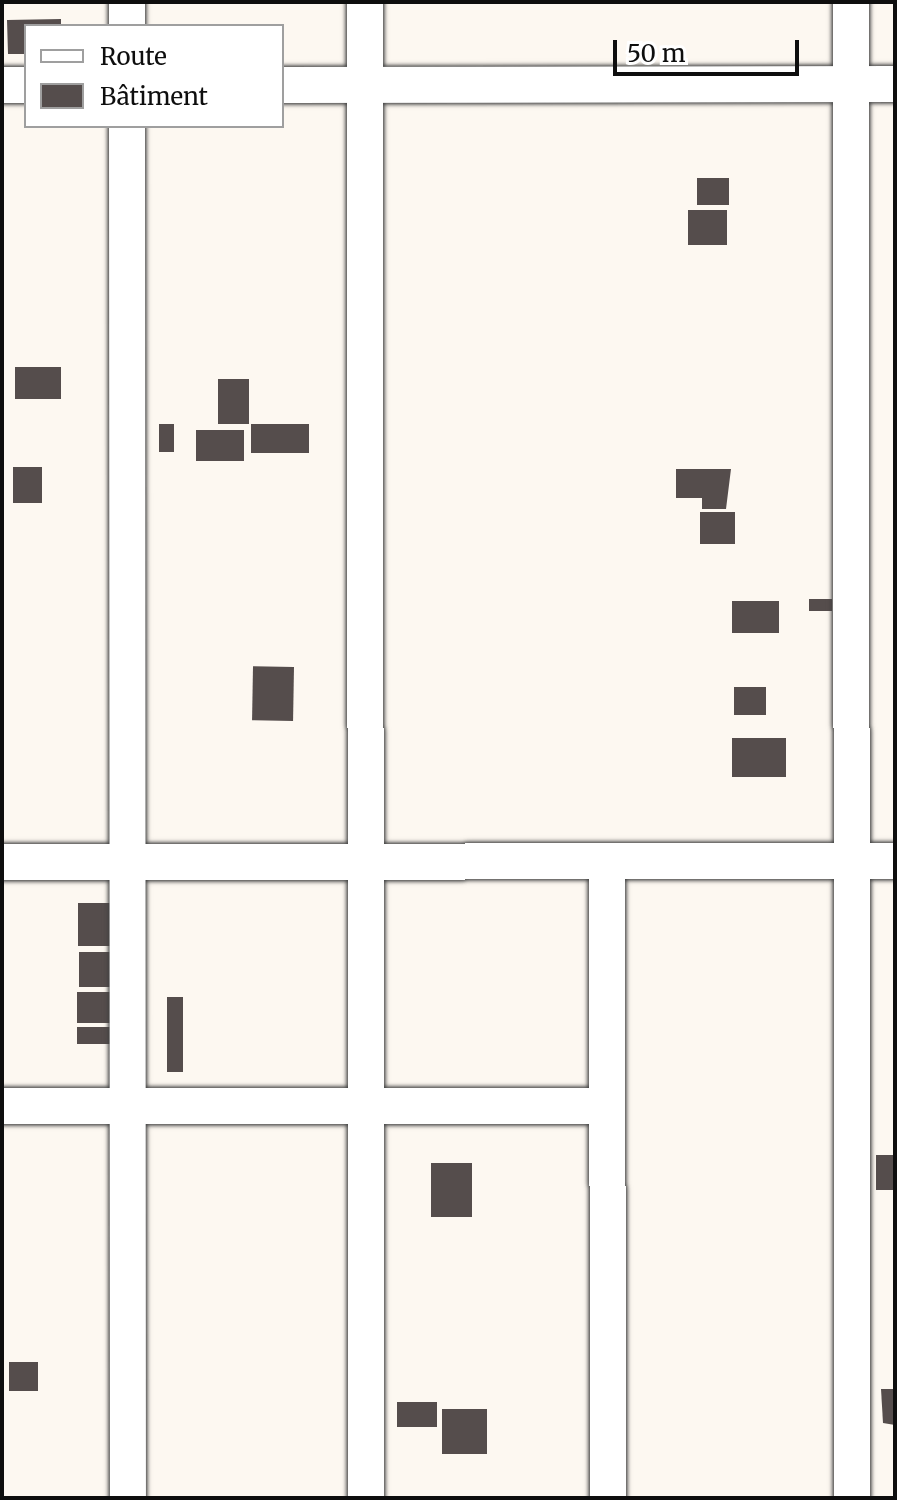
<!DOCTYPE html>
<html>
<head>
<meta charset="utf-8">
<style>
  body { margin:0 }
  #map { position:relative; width:897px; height:1500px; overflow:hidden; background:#fdf8f1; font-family:Merriweather,serif }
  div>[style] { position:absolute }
  .building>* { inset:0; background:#554d4c; transform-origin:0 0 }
  .roads { filter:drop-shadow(0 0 2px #414141) drop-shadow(0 0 2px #414141) }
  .minor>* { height:36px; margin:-18px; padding:0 18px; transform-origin:18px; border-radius:18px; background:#fff }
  span { translate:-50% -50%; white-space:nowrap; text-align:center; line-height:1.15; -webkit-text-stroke:8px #fff; paint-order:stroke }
  .frame { position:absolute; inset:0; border:4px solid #0e0e0e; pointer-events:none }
  .legend { position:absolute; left:24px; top:24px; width:260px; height:104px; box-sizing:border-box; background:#fff; border:2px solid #9f9f9f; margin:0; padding:10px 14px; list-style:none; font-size:24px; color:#0e0e0e }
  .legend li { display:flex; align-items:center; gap:16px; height:40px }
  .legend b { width:40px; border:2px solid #9f9f9f }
  .scale { position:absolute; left:613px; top:40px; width:186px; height:36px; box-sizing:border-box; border:4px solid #0e0e0e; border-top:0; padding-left:10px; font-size:24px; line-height:28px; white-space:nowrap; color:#0e0e0e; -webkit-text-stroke:6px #fff; paint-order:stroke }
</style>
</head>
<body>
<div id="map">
  <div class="building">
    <i style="clip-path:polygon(61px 19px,61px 26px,26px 26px,26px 54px,8px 54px,7px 20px)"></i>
    <i style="left:697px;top:178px;width:32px;height:27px"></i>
    <i style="left:688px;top:210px;width:39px;height:35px"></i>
    <i style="left:15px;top:367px;width:46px;height:32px"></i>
    <i style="left:218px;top:379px;width:31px;height:45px"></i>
    <i style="left:159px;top:424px;width:15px;height:28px"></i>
    <i style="left:309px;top:424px;width:29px;height:58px;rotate:90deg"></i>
    <i style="left:196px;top:430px;width:48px;height:31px"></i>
    <i style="left:42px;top:467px;width:36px;height:29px;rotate:90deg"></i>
    <i style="clip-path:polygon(676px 469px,731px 469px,726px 509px,702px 509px,702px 498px,676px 498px)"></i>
    <i style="left:700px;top:512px;width:35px;height:32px"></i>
    <i style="left:832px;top:599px;width:12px;height:23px;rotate:90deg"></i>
    <i style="left:732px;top:601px;width:47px;height:32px"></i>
    <i style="left:294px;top:667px;width:54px;height:41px;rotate:91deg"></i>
    <i style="left:734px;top:687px;width:32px;height:28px"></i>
    <i style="left:786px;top:738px;width:39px;height:54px;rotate:90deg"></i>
    <i style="left:112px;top:903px;width:43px;height:34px;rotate:90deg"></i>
    <i style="left:79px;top:952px;width:35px;height:35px"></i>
    <i style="left:77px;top:992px;width:43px;height:31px"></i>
    <i style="left:167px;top:997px;width:16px;height:75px"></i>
    <i style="left:77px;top:1027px;width:43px;height:17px"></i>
    <i style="left:876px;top:1155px;width:19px;height:35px"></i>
    <i style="left:431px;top:1163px;width:41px;height:54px"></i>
    <i style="left:9px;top:1362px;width:29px;height:29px"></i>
    <i style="clip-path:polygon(881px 1389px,895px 1389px,895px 1425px,883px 1423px)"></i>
    <i style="left:437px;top:1402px;width:25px;height:40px;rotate:90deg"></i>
    <i style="left:442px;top:1409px;width:45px;height:45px"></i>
  </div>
  <div class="roads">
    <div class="minor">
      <i style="left:127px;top:2px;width:24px;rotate:90deg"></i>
      <i style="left:365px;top:2px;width:1496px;rotate:89.96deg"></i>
      <i style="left:851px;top:2px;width:1496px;rotate:89.96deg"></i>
      <i style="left:2px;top:85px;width:24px"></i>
      <i style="left:282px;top:85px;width:613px;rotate:-0.09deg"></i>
      <i style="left:127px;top:126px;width:1372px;rotate:89.96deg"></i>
      <i style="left:2px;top:862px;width:893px;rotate:-0.06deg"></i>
      <i style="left:607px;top:862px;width:636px;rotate:89.91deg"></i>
      <i style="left:2px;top:1106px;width:605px"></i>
    </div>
  </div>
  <div class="frame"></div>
  <ul class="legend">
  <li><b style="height:10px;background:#fff"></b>Route</li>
  <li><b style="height:22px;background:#554d4c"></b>Bâtiment</li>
  </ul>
  <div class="scale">50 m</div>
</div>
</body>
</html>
